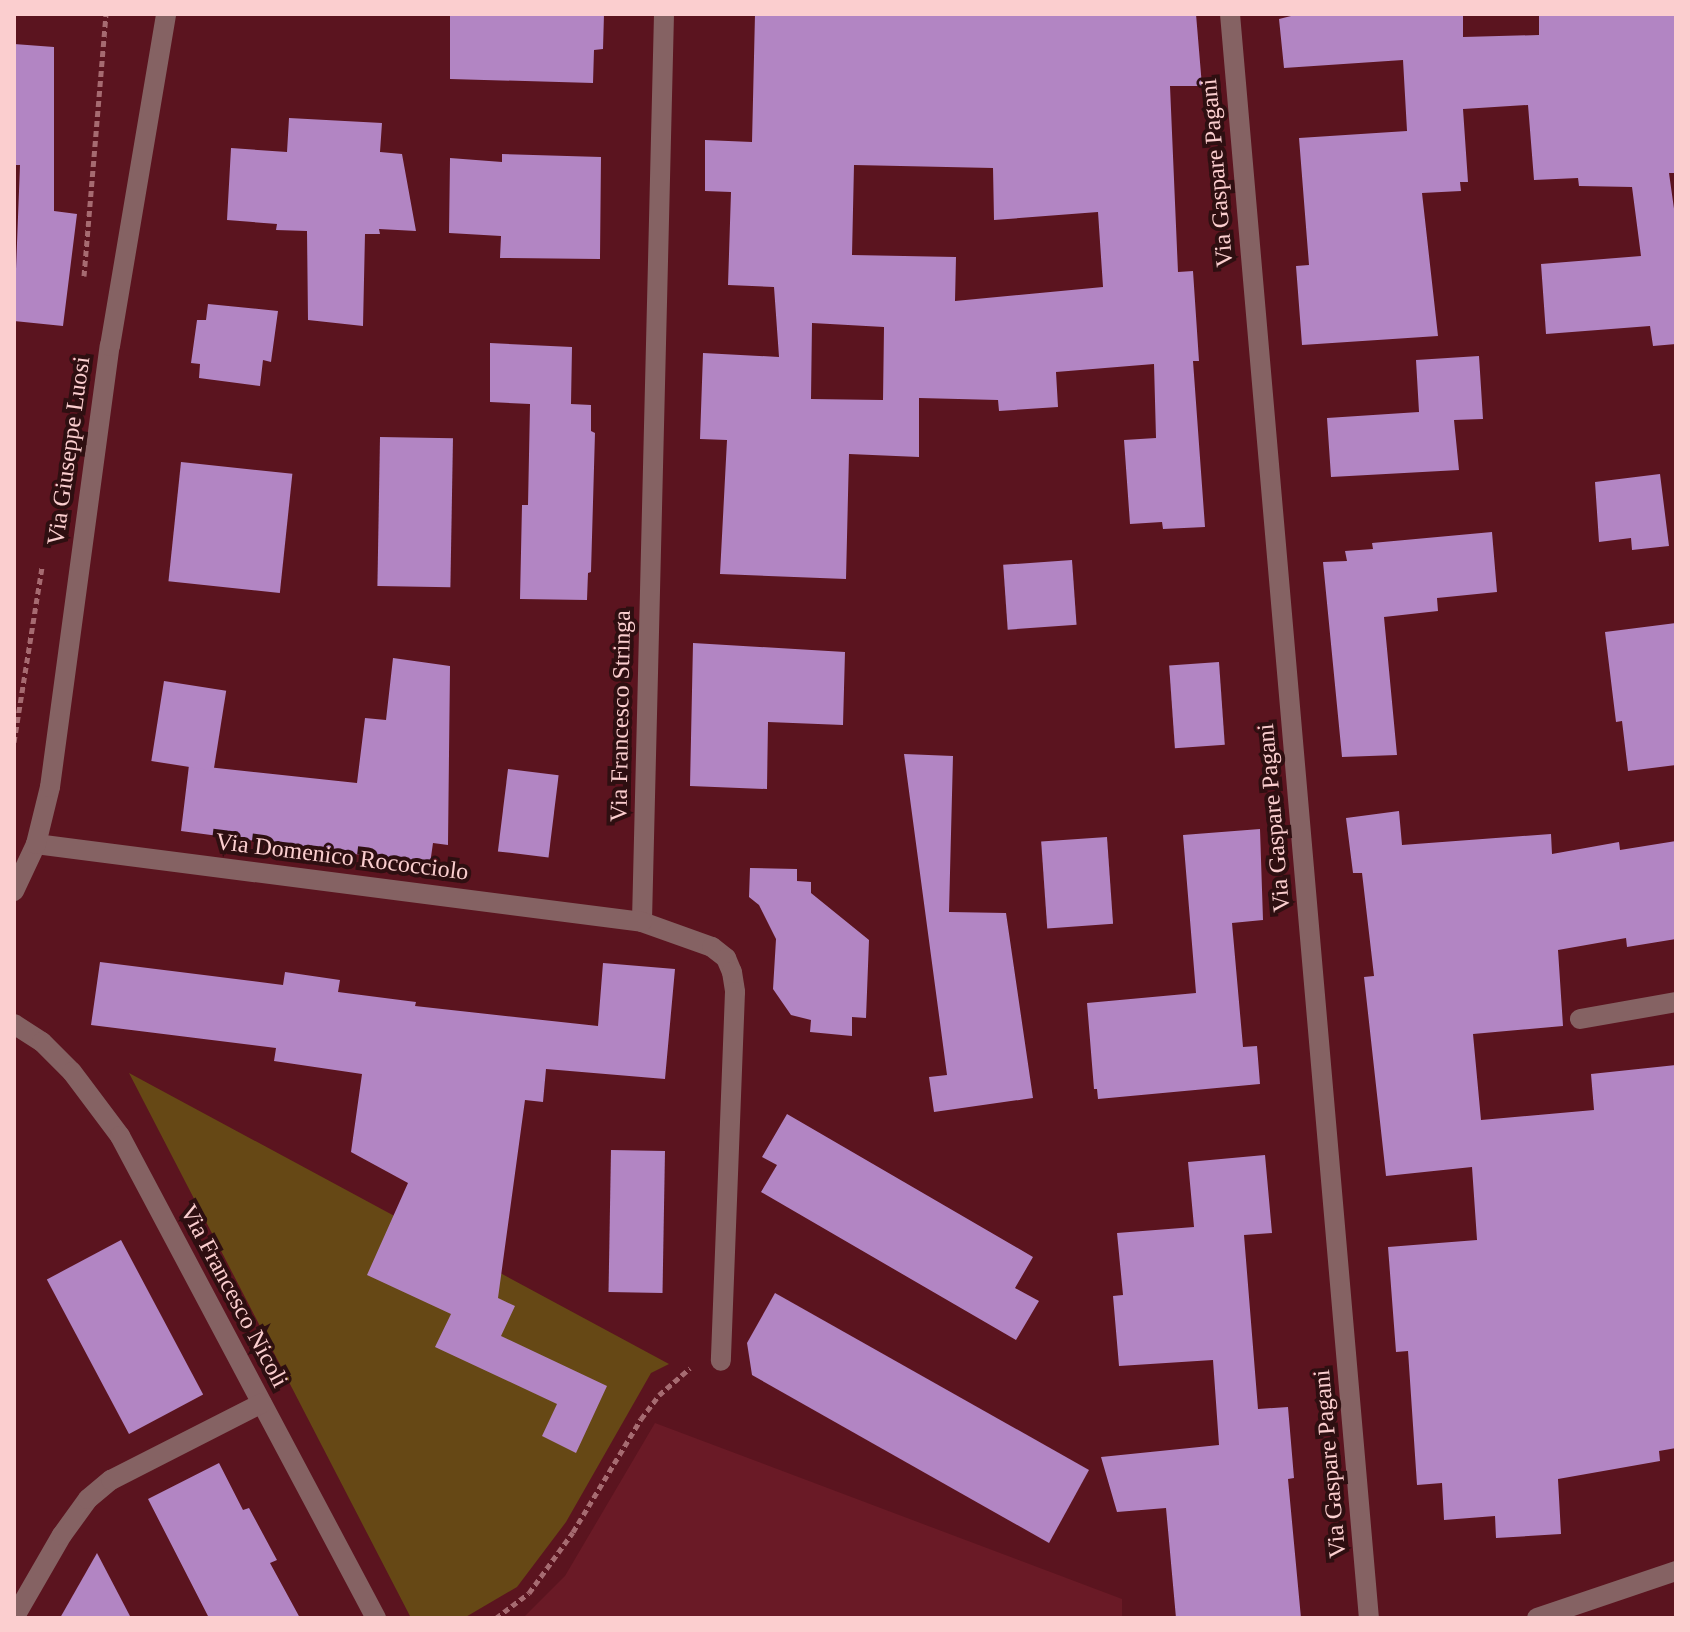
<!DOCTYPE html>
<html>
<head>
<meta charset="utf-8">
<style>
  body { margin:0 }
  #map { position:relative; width:1690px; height:1632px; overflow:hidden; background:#5b141f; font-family:Georgia,serif }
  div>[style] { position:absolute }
  .built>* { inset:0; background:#6a1a26 }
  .green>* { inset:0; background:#664815 }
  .building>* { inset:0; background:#b285c3; transform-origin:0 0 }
  .path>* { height:5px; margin-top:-2.5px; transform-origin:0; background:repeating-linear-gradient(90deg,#a66b71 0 6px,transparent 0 10px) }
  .minor>* { height:20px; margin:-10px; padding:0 10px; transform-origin:10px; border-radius:10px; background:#856263 }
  span { translate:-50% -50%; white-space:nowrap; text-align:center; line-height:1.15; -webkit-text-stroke:8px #2e0f11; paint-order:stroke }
  .street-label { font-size:24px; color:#fbcecf }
  .frame { position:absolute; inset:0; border:16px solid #fbcecf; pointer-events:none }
</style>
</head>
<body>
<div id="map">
  <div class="built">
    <i style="clip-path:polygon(655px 1423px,1122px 1599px,1122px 1618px,523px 1618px,565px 1576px)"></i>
  </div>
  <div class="green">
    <i style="clip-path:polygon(129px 1073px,669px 1364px,651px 1373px,566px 1522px,517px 1587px,464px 1618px,411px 1618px)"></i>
  </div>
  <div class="building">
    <i style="clip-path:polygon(450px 14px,604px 14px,603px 49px,594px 50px,593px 83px,450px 79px)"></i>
    <i style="clip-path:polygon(evenodd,755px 14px,1196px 14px,1202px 86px,1170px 86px,1178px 272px,1193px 271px,1199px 361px,1193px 361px,1205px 527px,1163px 529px,1162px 522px,1130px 524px,1124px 440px,1156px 438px,1154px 364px,1056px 372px,1058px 407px,999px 411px,998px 400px,919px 398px,919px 457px,849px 454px,846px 579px,720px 574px,727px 440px,700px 439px,703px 353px,779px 357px,774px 287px,728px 285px,731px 192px,705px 191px,705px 140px,752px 142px,755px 14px,854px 165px,993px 168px,994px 220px,1098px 212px,1103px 287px,955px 301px,956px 257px,852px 255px,854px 165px,755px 14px,812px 323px,884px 327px,883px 400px,811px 399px,812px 323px)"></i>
    <i style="clip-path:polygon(1299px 14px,1463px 14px,1463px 37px,1539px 35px,1539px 14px,1676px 14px,1676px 173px,1669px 173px,1676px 223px,1676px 344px,1653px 346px,1650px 326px,1546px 334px,1541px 264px,1641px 256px,1632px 187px,1579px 186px,1578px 178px,1534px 180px,1528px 105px,1463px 109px,1468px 182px,1460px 182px,1461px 191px,1422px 193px,1438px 336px,1302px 345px,1296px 266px,1309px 265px,1299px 138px,1407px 131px,1403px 60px,1284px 68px,1279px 19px)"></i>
    <i style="clip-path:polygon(14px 44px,54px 47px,54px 211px,77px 214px,63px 326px,14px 321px,20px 165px,14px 165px)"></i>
    <i style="clip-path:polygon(289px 118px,382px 123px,380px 152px,402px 154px,416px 231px,379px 229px,380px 234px,365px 234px,363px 326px,308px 320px,307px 231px,276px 230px,277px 224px,227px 220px,231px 148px,287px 152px)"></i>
    <i style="clip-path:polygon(502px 154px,601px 157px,600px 259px,500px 258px,501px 236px,449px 233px,450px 158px,502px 162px)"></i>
    <i style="clip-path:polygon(208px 304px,278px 311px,271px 362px,263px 360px,260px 386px,199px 378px,200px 364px,191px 363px,197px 320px,206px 320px)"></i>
    <i style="clip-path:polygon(490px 343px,572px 347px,571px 404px,591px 405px,591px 431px,595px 433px,591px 572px,588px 573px,587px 600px,520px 599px,522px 505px,528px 505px,530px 404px,490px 402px)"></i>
    <i style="clip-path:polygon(1479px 356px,1483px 419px,1454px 420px,1459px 470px,1331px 477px,1327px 418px,1419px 412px,1416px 360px)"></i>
    <i style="left:380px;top:437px;width:73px;height:149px;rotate:1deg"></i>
    <i style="left:181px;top:462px;width:112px;height:120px;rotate:6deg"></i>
    <i style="clip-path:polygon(1660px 474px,1669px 546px,1632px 550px,1631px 538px,1599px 542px,1595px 482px)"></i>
    <i style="clip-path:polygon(1492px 532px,1497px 592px,1437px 598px,1438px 611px,1384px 617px,1397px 755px,1342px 757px,1323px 562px,1347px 561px,1345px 551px,1373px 549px,1372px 543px)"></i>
    <i style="left:1072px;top:560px;width:65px;height:69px;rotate:86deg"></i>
    <i style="clip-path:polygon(1676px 623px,1676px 765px,1628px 771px,1622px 721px,1616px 722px,1605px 632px)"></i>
    <i style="clip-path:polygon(693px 643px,845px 652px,843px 725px,768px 722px,767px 789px,690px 786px)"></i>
    <i style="clip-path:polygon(393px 658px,450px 666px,448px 845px,433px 843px,430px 864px,181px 831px,189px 765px,357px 783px,365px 718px,386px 720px)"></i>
    <i style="left:1219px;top:662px;width:83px;height:50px;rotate:86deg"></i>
    <i style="left:164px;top:681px;width:63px;height:81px;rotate:9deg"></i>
    <i style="clip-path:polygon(904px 754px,953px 756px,949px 912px,1006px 913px,1033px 1098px,934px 1112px,929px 1077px,947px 1075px)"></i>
    <i style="left:508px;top:769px;width:51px;height:83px;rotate:7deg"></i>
    <i style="clip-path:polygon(1399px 811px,1402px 845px,1551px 834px,1552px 854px,1619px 842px,1620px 850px,1676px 841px,1676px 939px,1627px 947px,1626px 938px,1558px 950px,1563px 1026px,1473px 1034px,1481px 1120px,1594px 1110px,1591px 1074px,1676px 1065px,1676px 1448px,1659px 1451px,1660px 1461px,1558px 1479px,1561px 1534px,1496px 1538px,1495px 1516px,1444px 1520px,1442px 1483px,1417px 1485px,1408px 1351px,1396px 1352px,1388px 1247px,1477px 1240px,1472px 1167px,1386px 1176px,1364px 977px,1374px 976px,1362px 873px,1353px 873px,1346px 818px)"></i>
    <i style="clip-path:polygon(1260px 829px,1263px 920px,1232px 923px,1243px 1047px,1257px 1046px,1260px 1084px,1098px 1099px,1097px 1089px,1094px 1089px,1087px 1003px,1196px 993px,1183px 835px)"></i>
    <i style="left:1107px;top:837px;width:87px;height:66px;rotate:86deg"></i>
    <i style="clip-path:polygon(750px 868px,797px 869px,797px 881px,811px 882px,811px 893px,869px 940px,866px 1018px,852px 1017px,852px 1036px,810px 1032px,811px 1020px,791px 1015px,773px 989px,776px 939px,759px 905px,749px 897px)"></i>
    <i style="clip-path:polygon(100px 962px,283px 985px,285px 972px,340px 980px,338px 992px,416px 1002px,415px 1006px,598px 1026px,603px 963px,675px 969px,665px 1079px,546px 1069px,543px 1102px,525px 1100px,498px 1298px,515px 1306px,501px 1336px,607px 1386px,576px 1453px,542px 1436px,557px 1404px,435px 1347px,451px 1314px,367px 1275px,408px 1183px,351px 1152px,362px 1074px,274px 1061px,276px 1048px,91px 1025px)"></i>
    <i style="clip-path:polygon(787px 1114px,1033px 1257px,1015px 1288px,1039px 1301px,1016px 1340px,761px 1192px,777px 1165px,762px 1157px)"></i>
    <i style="left:611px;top:1150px;width:54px;height:142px;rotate:1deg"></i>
    <i style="clip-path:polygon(1265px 1155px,1272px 1233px,1244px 1235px,1258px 1409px,1288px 1407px,1294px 1478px,1288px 1479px,1301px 1618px,1176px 1618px,1166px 1508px,1117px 1512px,1101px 1457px,1219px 1445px,1213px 1360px,1119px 1366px,1113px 1296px,1123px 1295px,1117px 1233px,1194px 1227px,1188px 1162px)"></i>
    <i style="left:121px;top:1240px;width:175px;height:84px;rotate:62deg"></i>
    <i style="clip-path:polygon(775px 1293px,1089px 1470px,1049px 1543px,752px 1375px,747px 1343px)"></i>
    <i style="clip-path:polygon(219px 1463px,243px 1510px,249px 1508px,277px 1560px,270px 1563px,300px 1618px,209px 1618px,148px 1499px)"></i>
    <i style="clip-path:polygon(97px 1553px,131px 1618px,60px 1618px)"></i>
  </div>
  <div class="path">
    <i style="left:84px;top:276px;width:263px;rotate:-85.2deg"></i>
    <i style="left:14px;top:742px;width:177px;rotate:-80.9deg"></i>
    <i style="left:496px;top:1618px;width:41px;rotate:-37.1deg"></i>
    <i style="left:529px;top:1593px;width:75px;rotate:-54.2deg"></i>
    <i style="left:573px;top:1532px;width:132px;rotate:-59deg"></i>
    <i style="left:641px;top:1419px;width:30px;rotate:-53deg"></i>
    <i style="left:659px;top:1395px;width:41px;rotate:-41.1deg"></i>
  </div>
  <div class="minor">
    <i style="left:664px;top:14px;width:908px;rotate:91.39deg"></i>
    <i style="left:642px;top:922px;width:74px;rotate:19.7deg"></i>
    <i style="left:712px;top:947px;width:18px;rotate:38deg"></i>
    <i style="left:726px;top:958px;width:15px;rotate:67deg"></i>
    <i style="left:732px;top:972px;width:20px;rotate:81deg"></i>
    <i style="left:735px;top:992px;width:369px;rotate:92.2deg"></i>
    <i style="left:1230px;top:14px;width:1610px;rotate:85.05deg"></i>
    <i style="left:36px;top:844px;width:611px;rotate:7.33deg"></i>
    <i style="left:14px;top:891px;width:52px;rotate:-64.9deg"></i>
    <i style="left:36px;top:844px;width:59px;rotate:-76.2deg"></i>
    <i style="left:50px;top:787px;width:445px;rotate:-82.3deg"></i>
    <i style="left:110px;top:346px;width:337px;rotate:-80.4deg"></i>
    <i style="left:1580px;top:1019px;width:97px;rotate:-10deg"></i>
    <i style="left:14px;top:1024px;width:33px;rotate:33deg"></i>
    <i style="left:42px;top:1042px;width:42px;rotate:45deg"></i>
    <i style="left:72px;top:1072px;width:80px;rotate:53.1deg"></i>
    <i style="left:120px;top:1136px;width:546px;rotate:62.03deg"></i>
    <i style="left:14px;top:1618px;width:96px;rotate:-60deg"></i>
    <i style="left:62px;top:1535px;width:44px;rotate:-54.2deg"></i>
    <i style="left:88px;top:1499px;width:30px;rotate:-40deg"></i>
    <i style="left:111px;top:1480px;width:169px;rotate:-27deg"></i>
    <i style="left:1537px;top:1618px;width:147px;rotate:-18.7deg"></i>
  </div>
  <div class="street-label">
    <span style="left:1217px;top:173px;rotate:-95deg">Via Gaspare Pagani</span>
    <span style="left:69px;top:451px;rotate:-82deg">Via Giuseppe Luosi</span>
    <span style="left:621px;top:716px;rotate:-89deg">Via Francesco Stringa</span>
    <span style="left:1274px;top:818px;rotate:-95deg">Via Gaspare Pagani</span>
    <span style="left:342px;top:857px;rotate:7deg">Via Domenico Rococciolo</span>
    <span style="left:234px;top:1296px;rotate:62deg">Via Francesco Nicoli</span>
    <span style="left:1330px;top:1464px;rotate:-95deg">Via Gaspare Pagani</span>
  </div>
  <div class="frame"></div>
</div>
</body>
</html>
